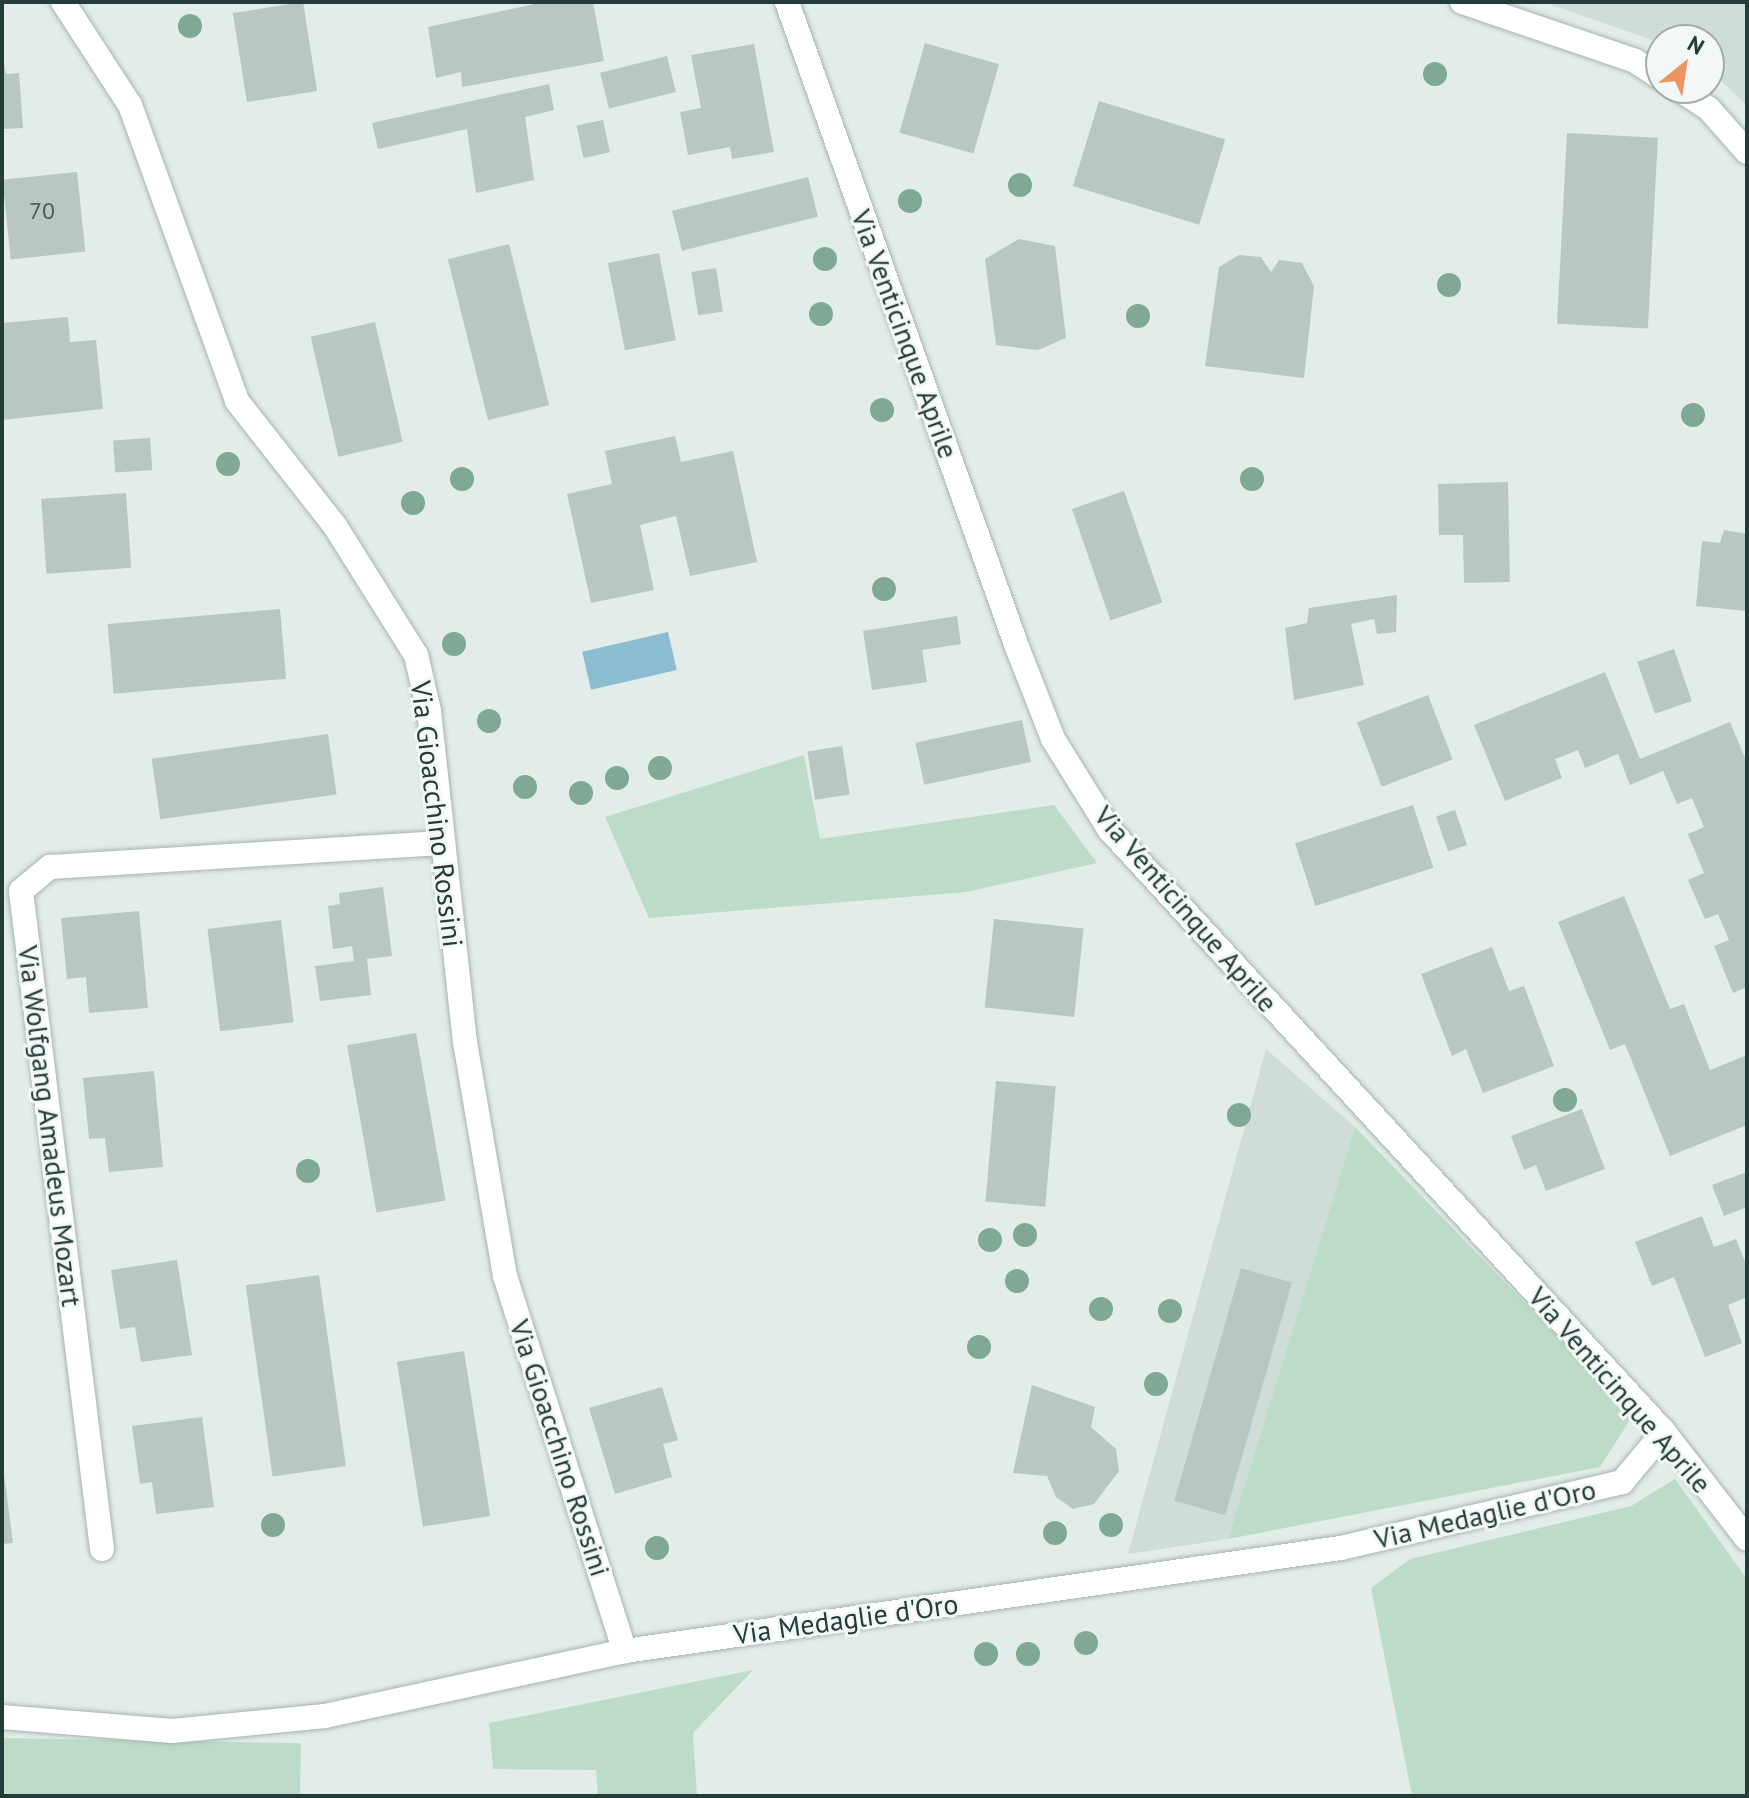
<!DOCTYPE html>
<html>
<head>
<meta charset="utf-8">
<style>
  body { margin:0 }
  #map { position:relative; width:1749px; height:1798px; overflow:hidden; background:#e2ece9; font-family:"PT Sans",sans-serif }
  div>[style] { position:absolute }
  .built>* { inset:0; background:#d0dcd8 }
  .green>* { inset:0; background:#bcdcc9; transform-origin:0 0 }
  .water>* { inset:0; background:#8cbccf; transform-origin:0 0 }
  .building>* { inset:0; background:#b8c7c2; transform-origin:0 0 }
  .roads { filter:drop-shadow(0 0 2px #a5b4b1) drop-shadow(0 0 2px #a5b4b1) }
  .street>* { height:24px; margin:-12px; padding:0 12px; transform-origin:12px; border-radius:12px; background:#fff }
  .trees>* { width:24px; height:24px; margin:-12px; border-radius:50%; background:#7fa995 }
  span { translate:-50% -50%; white-space:nowrap; text-align:center; line-height:1.15; -webkit-text-stroke:6px #f3f8f6; paint-order:stroke }
  .number-label { font-size:24px; color:#485f5b }
  .number-label span { -webkit-text-stroke-width:0 }
  .street-label { font-size:28px; color:#233c39 }
  .frame { position:absolute; inset:0; border:4px solid #233c39; pointer-events:none }
  .north { position:absolute; left:1645px; top:24px; width:80px; height:80px; box-sizing:border-box; background:#f3f8f6; border:2px solid #a0adaa; border-radius:50%; rotate:30deg; font-size:22px; font-weight:700; line-height:32px; text-align:center; color:#233c39 }
  .north::after { content:''; display:block; margin:auto; width:28px; height:36px; background:#ed945f; clip-path:polygon(50% 0,100% 100%,50% 72%,0 100%) }
</style>
</head>
<body>
<div id="map">
  <div class="built">
    <i style="clip-path:polygon(1543px 2px,1747px 2px,1747px 106px,1709px 69px,1709px 40px,1661px 43px)"></i>
    <i style="clip-path:polygon(1266px 1049px,1355px 1127px,1228px 1539px,1128px 1554px)"></i>
  </div>
  <div class="green">
    <i style="clip-path:polygon(804px 755px,820px 839px,1054px 805px,1097px 863px,966px 892px,649px 918px,605px 817px)"></i>
    <i style="clip-path:polygon(1355px 1127px,1633px 1415px,1600px 1467px,1228px 1539px)"></i>
    <i style="clip-path:polygon(1675px 1479px,1747px 1579px,1747px 1796px,1412px 1796px,1371px 1588px,1410px 1559px,1631px 1506px)"></i>
    <i style="clip-path:polygon(753px 1670px,693px 1733px,697px 1796px,598px 1796px,596px 1770px,493px 1769px,489px 1723px)"></i>
    <i style="left:2px;top:1738px;width:299px;height:58px;rotate:1deg"></i>
  </div>
  <div class="water">
    <i style="left:668px;top:632px;width:39px;height:88px;rotate:77deg"></i>
  </div>
  <div class="building">
    <i style="left:303px;top:2px;width:90px;height:71px;rotate:81deg"></i>
    <i style="clip-path:polygon(544px 2px,593px 2px,604px 61px,462px 87px,461px 72px,436px 78px,428px 27px)"></i>
    <i style="left:925px;top:43px;width:77px;height:93px;rotate:16deg"></i>
    <i style="clip-path:polygon(754px 44px,774px 152px,732px 159px,730px 147px,688px 155px,680px 112px,701px 108px,691px 55px)"></i>
    <i style="clip-path:polygon(2px 51px,6px 74px,19px 73px,23px 128px,2px 129px)"></i>
    <i style="left:667px;top:56px;width:37px;height:69px;rotate:76deg"></i>
    <i style="clip-path:polygon(549px 84px,554px 110px,525px 117px,534px 180px,476px 193px,467px 129px,378px 149px,372px 123px)"></i>
    <i style="left:1099px;top:101px;width:132px;height:89px;rotate:17deg"></i>
    <i style="left:603px;top:120px;width:33px;height:27px;rotate:78deg"></i>
    <i style="left:1567px;top:133px;width:91px;height:191px;rotate:3deg"></i>
    <i style="left:77px;top:172px;width:80px;height:75px;rotate:84deg"></i>
    <i style="left:808px;top:177px;width:41px;height:140px;rotate:76deg"></i>
    <i style="clip-path:polygon(1019px 239px,1055px 246px,1066px 338px,1038px 350px,996px 345px,985px 259px)"></i>
    <i style="left:509px;top:244px;width:166px;height:63px;rotate:76deg"></i>
    <i style="left:659px;top:253px;width:89px;height:52px;rotate:79deg"></i>
    <i style="clip-path:polygon(1239px 255px,1261px 257px,1271px 272px,1279px 260px,1302px 263px,1314px 286px,1304px 378px,1205px 366px,1219px 267px)"></i>
    <i style="left:716px;top:268px;width:44px;height:25px;rotate:81deg"></i>
    <i style="clip-path:polygon(68px 317px,70px 342px,96px 340px,103px 409px,2px 420px,2px 323px)"></i>
    <i style="left:375px;top:322px;width:123px;height:66px;rotate:77deg"></i>
    <i style="clip-path:polygon(675px 436px,681px 462px,733px 451px,757px 562px,690px 576px,676px 516px,640px 525px,654px 590px,591px 603px,567px 494px,612px 484px,605px 451px)"></i>
    <i style="left:150px;top:438px;width:32px;height:37px;rotate:86deg"></i>
    <i style="clip-path:polygon(1508px 482px,1510px 582px,1464px 583px,1463px 535px,1439px 535px,1438px 484px)"></i>
    <i style="left:1124px;top:491px;width:118px;height:55px;rotate:71deg"></i>
    <i style="left:126px;top:493px;width:75px;height:85px;rotate:86deg"></i>
    <i style="clip-path:polygon(1724px 530px,1747px 534px,1747px 611px,1696px 606px,1702px 541px,1720px 543px)"></i>
    <i style="clip-path:polygon(1397px 595px,1396px 632px,1377px 634px,1374px 619px,1351px 624px,1364px 685px,1294px 700px,1285px 628px,1307px 623px,1309px 608px)"></i>
    <i style="left:280px;top:609px;width:70px;height:173px;rotate:85deg"></i>
    <i style="clip-path:polygon(957px 616px,961px 644px,922px 650px,927px 682px,872px 690px,863px 631px)"></i>
    <i style="left:1674px;top:649px;width:55px;height:39px;rotate:71deg"></i>
    <i style="clip-path:polygon(1605px 672px,1640px 759px,1730px 722px,1747px 763px,1747px 987px,1733px 993px,1714px 946px,1729px 940px,1718px 914px,1705px 919px,1688px 880px,1704px 873px,1688px 834px,1704px 827px,1692px 798px,1677px 804px,1663px 771px,1630px 785px,1618px 754px,1585px 768px,1578px 750px,1555px 759px,1562px 778px,1505px 801px,1474px 725px)"></i>
    <i style="left:1428px;top:695px;width:69px;height:76px;rotate:69deg"></i>
    <i style="left:1022px;top:720px;width:43px;height:109px;rotate:78deg"></i>
    <i style="left:328px;top:734px;width:61px;height:178px;rotate:82deg"></i>
    <i style="left:842px;top:746px;width:49px;height:35px;rotate:81deg"></i>
    <i style="left:1413px;top:805px;width:66px;height:124px;rotate:72deg"></i>
    <i style="left:1455px;top:810px;width:37px;height:20px;rotate:71deg"></i>
    <i style="clip-path:polygon(383px 887px,392px 956px,367px 959px,371px 995px,320px 1001px,315px 966px,354px 961px,352px 946px,333px 949px,328px 906px,340px 904px,339px 893px)"></i>
    <i style="clip-path:polygon(1624px 896px,1670px 1009px,1684px 1004px,1710px 1070px,1747px 1055px,1747px 1125px,1670px 1156px,1625px 1044px,1610px 1050px,1558px 922px)"></i>
    <i style="clip-path:polygon(139px 911px,148px 1008px,89px 1013px,86px 977px,67px 979px,61px 918px)"></i>
    <i style="left:994px;top:919px;width:90px;height:89px;rotate:6deg"></i>
    <i style="left:281px;top:920px;width:103px;height:74px;rotate:83deg"></i>
    <i style="clip-path:polygon(1492px 947px,1509px 991px,1524px 986px,1554px 1066px,1483px 1093px,1466px 1049px,1452px 1056px,1421px 974px)"></i>
    <i style="left:416px;top:1033px;width:170px;height:70px;rotate:80deg"></i>
    <i style="clip-path:polygon(154px 1071px,163px 1167px,109px 1172px,105px 1138px,89px 1139px,83px 1078px)"></i>
    <i style="left:996px;top:1081px;width:60px;height:121px;rotate:5deg"></i>
    <i style="clip-path:polygon(1582px 1109px,1605px 1169px,1546px 1191px,1536px 1165px,1524px 1170px,1511px 1136px)"></i>
    <i style="clip-path:polygon(1747px 1172px,1747px 1207px,1724px 1216px,1712px 1185px)"></i>
    <i style="clip-path:polygon(1702px 1216px,1714px 1247px,1736px 1239px,1747px 1267px,1747px 1297px,1728px 1305px,1742px 1343px,1705px 1357px,1674px 1277px,1652px 1286px,1635px 1242px)"></i>
    <i style="clip-path:polygon(177px 1260px,192px 1355px,141px 1362px,135px 1327px,120px 1329px,111px 1270px)"></i>
    <i style="left:1241px;top:1268px;width:53px;height:242px;rotate:16deg"></i>
    <i style="left:319px;top:1275px;width:193px;height:74px;rotate:82deg"></i>
    <i style="left:464px;top:1351px;width:167px;height:68px;rotate:81deg"></i>
    <i style="clip-path:polygon(1032px 1385px,1095px 1407px,1091px 1427px,1116px 1449px,1119px 1471px,1094px 1504px,1073px 1509px,1056px 1497px,1047px 1476px,1013px 1473px)"></i>
    <i style="clip-path:polygon(662px 1387px,678px 1440px,663px 1444px,672px 1477px,615px 1494px,589px 1408px)"></i>
    <i style="clip-path:polygon(202px 1417px,214px 1507px,156px 1514px,152px 1482px,140px 1484px,132px 1426px)"></i>
    <i style="clip-path:polygon(2px 1459px,13px 1543px,2px 1544px)"></i>
  </div>
  <div class="roads">
    <div class="street">
      <i style="left:63px;top:2px;width:123px;rotate:57deg"></i>
      <i style="left:130px;top:105px;width:315px;rotate:70.1deg"></i>
      <i style="left:237px;top:401px;width:159px;rotate:51.9deg"></i>
      <i style="left:335px;top:526px;width:152px;rotate:57.9deg"></i>
      <i style="left:416px;top:655px;width:57px;rotate:76.9deg"></i>
      <i style="left:429px;top:711px;width:333px;rotate:83.8deg"></i>
      <i style="left:465px;top:1042px;width:237px;rotate:80.3deg"></i>
      <i style="left:505px;top:1276px;width:394px;rotate:72.3deg"></i>
      <i style="left:787px;top:2px;width:685px;rotate:70.37deg"></i>
      <i style="left:1017px;top:647px;width:99px;rotate:68.6deg"></i>
      <i style="left:1053px;top:739px;width:106px;rotate:58.1deg"></i>
      <i style="left:1109px;top:829px;width:820px;rotate:47.37deg"></i>
      <i style="left:1664px;top:1432px;width:135px;rotate:52.2deg"></i>
      <i style="left:1462px;top:2px;width:183px;rotate:18.8deg"></i>
      <i style="left:1635px;top:61px;width:31px;rotate:33deg"></i>
      <i style="left:1677px;top:88px;width:38px;rotate:33deg"></i>
      <i style="left:1709px;top:109px;width:57px;rotate:48.5deg"></i>
      <i style="left:102px;top:1549px;width:663px;rotate:-97.02deg"></i>
      <i style="left:21px;top:891px;width:38px;rotate:-40deg"></i>
      <i style="left:50px;top:867px;width:392px;rotate:-3.5deg"></i>
      <i style="left:2px;top:1717px;width:171px;rotate:4.7deg"></i>
      <i style="left:172px;top:1731px;width:154px;rotate:-5.6deg"></i>
      <i style="left:325px;top:1716px;width:307px;rotate:-12.2deg"></i>
      <i style="left:625px;top:1651px;width:723px;rotate:-8.19deg"></i>
      <i style="left:1341px;top:1548px;width:289px;rotate:-13.2deg"></i>
      <i style="left:1622px;top:1482px;width:65px;rotate:-50deg"></i>
    </div>
  </div>
  <div class="trees">
    <i style="left:190px;top:26px"></i>
    <i style="left:1435px;top:74px"></i>
    <i style="left:1020px;top:185px"></i>
    <i style="left:910px;top:201px"></i>
    <i style="left:825px;top:259px"></i>
    <i style="left:1449px;top:285px"></i>
    <i style="left:821px;top:314px"></i>
    <i style="left:1138px;top:316px"></i>
    <i style="left:882px;top:410px"></i>
    <i style="left:1693px;top:415px"></i>
    <i style="left:228px;top:464px"></i>
    <i style="left:462px;top:479px"></i>
    <i style="left:1252px;top:479px"></i>
    <i style="left:413px;top:503px"></i>
    <i style="left:884px;top:589px"></i>
    <i style="left:454px;top:644px"></i>
    <i style="left:489px;top:721px"></i>
    <i style="left:660px;top:768px"></i>
    <i style="left:617px;top:778px"></i>
    <i style="left:525px;top:787px"></i>
    <i style="left:581px;top:793px"></i>
    <i style="left:1565px;top:1100px"></i>
    <i style="left:1239px;top:1115px"></i>
    <i style="left:308px;top:1171px"></i>
    <i style="left:1025px;top:1235px"></i>
    <i style="left:990px;top:1240px"></i>
    <i style="left:1017px;top:1281px"></i>
    <i style="left:1101px;top:1309px"></i>
    <i style="left:1170px;top:1311px"></i>
    <i style="left:979px;top:1347px"></i>
    <i style="left:1156px;top:1384px"></i>
    <i style="left:273px;top:1525px"></i>
    <i style="left:1111px;top:1525px"></i>
    <i style="left:1055px;top:1533px"></i>
    <i style="left:657px;top:1548px"></i>
    <i style="left:1086px;top:1643px"></i>
    <i style="left:986px;top:1654px"></i>
    <i style="left:1028px;top:1654px"></i>
  </div>
  <div class="number-label">
    <span style="left:42px;top:211px">70</span>
  </div>
  <div class="street-label">
    <span style="left:905px;top:334px;rotate:70deg">Via Venticinque Aprile</span>
    <span style="left:437px;top:814px;rotate:83deg">Via Gioacchino Rossini</span>
    <span style="left:1186px;top:909px;rotate:49deg">Via Venticinque Aprile</span>
    <span style="left:50px;top:1126px;rotate:83deg">Via Wolfgang Amadeus Mozart</span>
    <span style="left:1620px;top:1390px;rotate:49deg">Via Venticinque Aprile</span>
    <span style="left:560px;top:1448px;rotate:72deg">Via Gioacchino Rossini</span>
    <span style="left:1485px;top:1514px;rotate:-13deg">Via Medaglie d'Oro</span>
    <span style="left:846px;top:1619px;rotate:-8deg">Via Medaglie d'Oro</span>
  </div>
  <div class="frame"></div>
  <div class="north">N</div>
</div>
</body>
</html>
